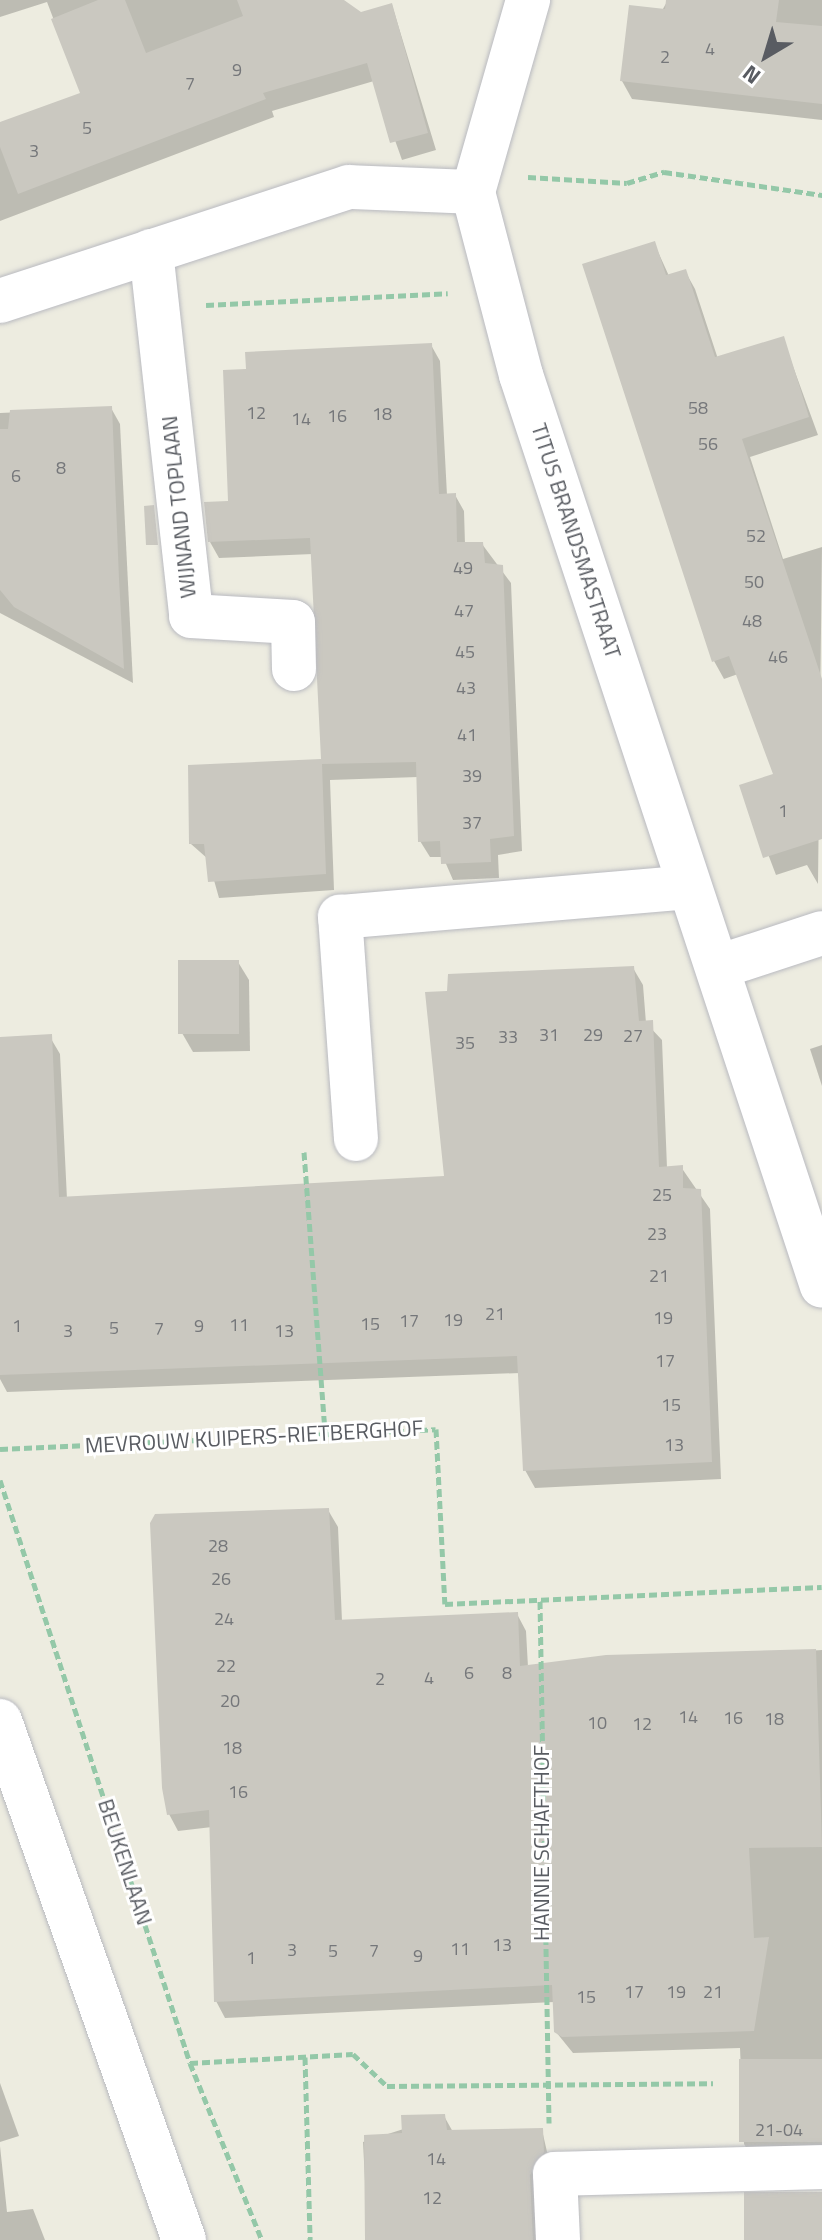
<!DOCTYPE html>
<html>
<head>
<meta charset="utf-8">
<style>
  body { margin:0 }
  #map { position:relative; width:822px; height:2240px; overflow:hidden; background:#edece0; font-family:"Titillium Web",sans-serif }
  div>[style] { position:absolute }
  .shadow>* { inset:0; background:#0003 }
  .building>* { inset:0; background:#cac8c0; transform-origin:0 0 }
  .path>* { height:5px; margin-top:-2.5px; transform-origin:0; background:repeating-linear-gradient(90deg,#94c8a8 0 8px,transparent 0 12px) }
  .roads { filter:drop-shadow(0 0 2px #b9bac0) drop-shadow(0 0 2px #b9bac0) }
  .minor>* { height:44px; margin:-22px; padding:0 22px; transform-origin:22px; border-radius:22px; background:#fff }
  span { translate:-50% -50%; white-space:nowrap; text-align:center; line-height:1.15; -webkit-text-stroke:6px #fff; paint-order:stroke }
  .number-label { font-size:18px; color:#75777a }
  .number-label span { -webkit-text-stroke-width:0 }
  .street-label { font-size:22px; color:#595c62 }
  .north { position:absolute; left:726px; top:16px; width:80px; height:80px; -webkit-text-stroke:6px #fff; paint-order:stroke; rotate:218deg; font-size:22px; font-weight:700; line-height:32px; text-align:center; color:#595c62 }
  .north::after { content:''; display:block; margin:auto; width:28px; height:36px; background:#595c62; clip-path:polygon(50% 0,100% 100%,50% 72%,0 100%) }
</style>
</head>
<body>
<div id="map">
  <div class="shadow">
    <i style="clip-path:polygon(0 0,340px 0,360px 14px,392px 5px,436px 150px,402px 160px,374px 81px,272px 111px,274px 117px,0 221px,0 124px,82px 94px,47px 2px,0 17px)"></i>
    <i style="clip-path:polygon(668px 0,822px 0,822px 120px,632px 99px,622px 81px)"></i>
    <i style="clip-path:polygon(654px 243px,669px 276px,685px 271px,695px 289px,718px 359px,783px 339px,818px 435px,750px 457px,783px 559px,822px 547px,818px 884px,807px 865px,776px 875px,742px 786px,776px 775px,738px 674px,724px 679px,714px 661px)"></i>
    <i style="clip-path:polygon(431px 345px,440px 361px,447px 495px,455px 495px,464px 511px,465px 544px,482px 544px,511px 583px,522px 851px,498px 855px,499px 878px,453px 880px,443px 857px,430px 857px,420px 841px,418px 777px,330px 780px,334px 890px,219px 898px,208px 859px,191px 844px,323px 761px,313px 554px,219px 558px,210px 542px,230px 503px)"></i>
    <i style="clip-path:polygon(111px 408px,120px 424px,133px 683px,0 613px,0 413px)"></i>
    <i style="clip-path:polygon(238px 962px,249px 980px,250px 1051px,193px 1052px,182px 1033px)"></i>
    <i style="clip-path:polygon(633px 968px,643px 985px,646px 1023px,662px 1040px,667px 1168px,681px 1167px,710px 1209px,721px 1479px,535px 1488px,525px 1470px,520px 1373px,7px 1392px,0 1379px,0 1039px,50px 1037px,60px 1054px,67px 1199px,446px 1178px)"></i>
    <i style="clip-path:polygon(822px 1045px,822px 1086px,810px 1049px)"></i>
    <i style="clip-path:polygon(328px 1510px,338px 1527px,342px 1621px,517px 1614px,526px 1631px,528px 1667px,822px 1650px,822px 2159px,754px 2160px,744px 2144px,740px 2048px,573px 2053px,556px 2032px,554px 2002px,225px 2018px,216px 2001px,212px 1827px,178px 1831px,169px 1814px)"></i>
    <i style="clip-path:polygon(0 2083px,19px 2136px,0 2142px)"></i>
    <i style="clip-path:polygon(444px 2116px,453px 2132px,542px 2130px,551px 2169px,540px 2240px,368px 2240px,363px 2142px)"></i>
    <i style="clip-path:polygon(0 2146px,7px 2212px,33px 2209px,45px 2240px,0 2240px)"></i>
  </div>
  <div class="building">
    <i style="clip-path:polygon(98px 0,125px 0,146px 53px,243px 16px,237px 0,344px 0,361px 12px,392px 3px,428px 133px,390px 143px,367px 63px,263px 93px,266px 99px,18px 194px,0 147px,0 122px,80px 93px,51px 19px)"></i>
    <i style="clip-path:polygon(666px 0,779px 0,776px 22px,822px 26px,822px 104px,620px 81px,629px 5px,665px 9px)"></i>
    <i style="clip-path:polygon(655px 241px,666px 275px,686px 269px,715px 357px,784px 336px,809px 417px,742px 439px,822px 679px,822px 839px,763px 858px,739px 785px,773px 774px,729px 656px,712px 662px,582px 264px)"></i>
    <i style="clip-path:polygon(432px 343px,439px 494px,456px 493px,457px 542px,483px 542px,485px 563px,503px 565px,514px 836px,490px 839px,491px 862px,441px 864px,440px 841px,418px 842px,416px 762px,322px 764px,326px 874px,208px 882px,204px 844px,189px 844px,188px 765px,321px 759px,310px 538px,208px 542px,204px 502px,228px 501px,223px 370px,246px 369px,245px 352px)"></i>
    <i style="clip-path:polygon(112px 406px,119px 579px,124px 669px,14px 607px,0 590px,0 429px,8px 429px,10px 410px)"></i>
    <i style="clip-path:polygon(154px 505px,158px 545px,146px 545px,144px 506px)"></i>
    <i style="left:178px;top:960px;width:61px;height:74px"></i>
    <i style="clip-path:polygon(634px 966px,639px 1021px,653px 1020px,659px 1167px,683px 1165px,683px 1188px,701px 1189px,712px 1462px,523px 1471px,517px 1356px,0 1375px,0 1037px,52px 1034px,59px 1197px,444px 1176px,425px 992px,447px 991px,448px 974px)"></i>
    <i style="clip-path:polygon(329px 1508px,335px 1620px,518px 1612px,520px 1666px,606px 1655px,816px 1649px,822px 1847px,749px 1848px,754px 1938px,769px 1937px,754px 2031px,562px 2037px,554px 2032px,552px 1985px,214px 2002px,209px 1810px,167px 1815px,162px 1788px,150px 1523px,155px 1514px)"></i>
    <i style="left:822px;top:2059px;width:83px;height:83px;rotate:90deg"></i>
    <i style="clip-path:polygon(445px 2114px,447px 2130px,543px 2128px,544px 2152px,530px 2175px,533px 2240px,365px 2240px,364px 2135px,402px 2133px,401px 2115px)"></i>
    <i style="left:822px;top:2192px;width:48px;height:78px;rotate:90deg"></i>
  </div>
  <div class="path">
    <i style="left:528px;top:177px;width:99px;rotate:3.5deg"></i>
    <i style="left:627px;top:183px;width:39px;rotate:-17deg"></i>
    <i style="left:664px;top:172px;width:160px;rotate:8.3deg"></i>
    <i style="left:206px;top:305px;width:242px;rotate:-2.8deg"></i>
    <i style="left:304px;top:1152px;width:283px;rotate:85.7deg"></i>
    <i style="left:0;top:1449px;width:436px;rotate:-2.6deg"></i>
    <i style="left:436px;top:1429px;width:175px;rotate:87.1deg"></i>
    <i style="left:445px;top:1604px;width:377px;rotate:-2.6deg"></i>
    <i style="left:0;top:1480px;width:613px;rotate:71.95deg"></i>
    <i style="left:190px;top:2063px;width:191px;rotate:67.9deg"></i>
    <i style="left:540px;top:1601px;width:522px;rotate:89.01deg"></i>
    <i style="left:305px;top:2057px;width:183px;rotate:88.4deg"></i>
    <i style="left:190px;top:2063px;width:163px;rotate:-3.2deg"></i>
    <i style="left:353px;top:2054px;width:47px;rotate:43.3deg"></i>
    <i style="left:387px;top:2086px;width:326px;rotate:-0.5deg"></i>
  </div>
  <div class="roads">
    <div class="minor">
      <i style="left:473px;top:192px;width:189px;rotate:75.3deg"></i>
      <i style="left:521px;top:375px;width:959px;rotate:71.72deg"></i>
      <i style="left:473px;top:192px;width:200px;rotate:-74deg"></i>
      <i style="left:151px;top:251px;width:367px;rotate:83.7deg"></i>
      <i style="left:191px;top:616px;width:102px;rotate:3.4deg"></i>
      <i style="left:293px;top:622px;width:47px;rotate:88.8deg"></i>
      <i style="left:0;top:301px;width:367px;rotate:-18.1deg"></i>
      <i style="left:349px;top:187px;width:124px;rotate:2.3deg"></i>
      <i style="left:718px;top:967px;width:109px;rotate:-18.1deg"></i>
      <i style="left:356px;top:1139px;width:223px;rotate:-94.1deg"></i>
      <i style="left:340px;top:917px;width:349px;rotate:-4.9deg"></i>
      <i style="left:0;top:1721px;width:551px;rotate:70.48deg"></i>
      <i style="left:558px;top:2240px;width:66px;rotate:-92.6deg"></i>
      <i style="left:555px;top:2174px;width:267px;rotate:-1.5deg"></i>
    </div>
  </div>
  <div class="number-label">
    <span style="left:710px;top:49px">4</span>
    <span style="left:665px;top:57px">2</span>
    <span style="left:237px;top:70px">9</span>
    <span style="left:190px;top:84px">7</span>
    <span style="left:87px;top:128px">5</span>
    <span style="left:34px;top:151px">3</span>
    <span style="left:698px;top:408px">58</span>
    <span style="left:256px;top:413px">12</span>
    <span style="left:382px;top:414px">18</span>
    <span style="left:337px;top:416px">16</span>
    <span style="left:301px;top:419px">14</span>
    <span style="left:708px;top:444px">56</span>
    <span style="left:61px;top:468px">8</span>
    <span style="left:16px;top:476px">6</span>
    <span style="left:756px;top:536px">52</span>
    <span style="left:463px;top:568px">49</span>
    <span style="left:754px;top:582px">50</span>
    <span style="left:464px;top:611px">47</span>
    <span style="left:752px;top:621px">48</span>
    <span style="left:465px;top:652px">45</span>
    <span style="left:778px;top:657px">46</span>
    <span style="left:466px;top:688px">43</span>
    <span style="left:467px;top:735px">41</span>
    <span style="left:472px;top:776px">39</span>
    <span style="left:783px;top:811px">1</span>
    <span style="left:472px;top:823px">37</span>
    <span style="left:549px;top:1035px">31</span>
    <span style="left:593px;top:1035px">29</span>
    <span style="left:633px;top:1036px">27</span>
    <span style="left:508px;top:1037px">33</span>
    <span style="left:465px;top:1043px">35</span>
    <span style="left:662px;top:1195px">25</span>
    <span style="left:657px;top:1234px">23</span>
    <span style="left:659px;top:1276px">21</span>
    <span style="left:495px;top:1314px">21</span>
    <span style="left:663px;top:1318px">19</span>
    <span style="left:453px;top:1320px">19</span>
    <span style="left:409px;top:1321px">17</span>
    <span style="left:370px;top:1324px">15</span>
    <span style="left:239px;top:1325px">11</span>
    <span style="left:17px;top:1326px">1</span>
    <span style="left:199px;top:1326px">9</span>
    <span style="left:114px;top:1328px">5</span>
    <span style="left:159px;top:1329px">7</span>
    <span style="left:68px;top:1331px">3</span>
    <span style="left:284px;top:1331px">13</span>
    <span style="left:665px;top:1361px">17</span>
    <span style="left:671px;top:1405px">15</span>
    <span style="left:674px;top:1445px">13</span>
    <span style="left:218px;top:1546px">28</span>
    <span style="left:221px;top:1579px">26</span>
    <span style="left:224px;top:1619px">24</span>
    <span style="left:226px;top:1666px">22</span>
    <span style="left:469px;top:1673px">6</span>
    <span style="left:507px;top:1673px">8</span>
    <span style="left:429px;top:1678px">4</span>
    <span style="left:380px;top:1679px">2</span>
    <span style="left:230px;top:1701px">20</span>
    <span style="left:688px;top:1717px">14</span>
    <span style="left:733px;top:1718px">16</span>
    <span style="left:774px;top:1719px">18</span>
    <span style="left:597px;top:1723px">10</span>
    <span style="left:642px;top:1724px">12</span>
    <span style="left:232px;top:1748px">18</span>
    <span style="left:238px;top:1792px">16</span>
    <span style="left:502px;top:1945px">13</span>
    <span style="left:460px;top:1949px">11</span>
    <span style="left:292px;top:1950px">3</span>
    <span style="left:333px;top:1951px">5</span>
    <span style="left:374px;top:1951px">7</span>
    <span style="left:418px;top:1956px">9</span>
    <span style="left:251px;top:1958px">1</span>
    <span style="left:634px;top:1992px">17</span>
    <span style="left:676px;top:1992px">19</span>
    <span style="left:713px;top:1992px">21</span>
    <span style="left:586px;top:1997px">15</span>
    <span style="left:779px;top:2130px">21-04</span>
    <span style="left:436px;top:2159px">14</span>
    <span style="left:432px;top:2198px">12</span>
  </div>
  <div class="street-label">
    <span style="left:179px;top:507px;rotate:-96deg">WIJNAND TOPLAAN</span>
    <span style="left:576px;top:541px;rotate:72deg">TITUS BRANDSMASTRAAT</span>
    <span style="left:254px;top:1437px;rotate:-3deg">MEVROUW KUIPERS-RIETBERGHOF</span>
    <span style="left:542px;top:1843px;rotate:-90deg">HANNIE SCHAFTHOF</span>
    <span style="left:125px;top:1862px;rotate:72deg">BEUKENLAAN</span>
  </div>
  <div class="north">N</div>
</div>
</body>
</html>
